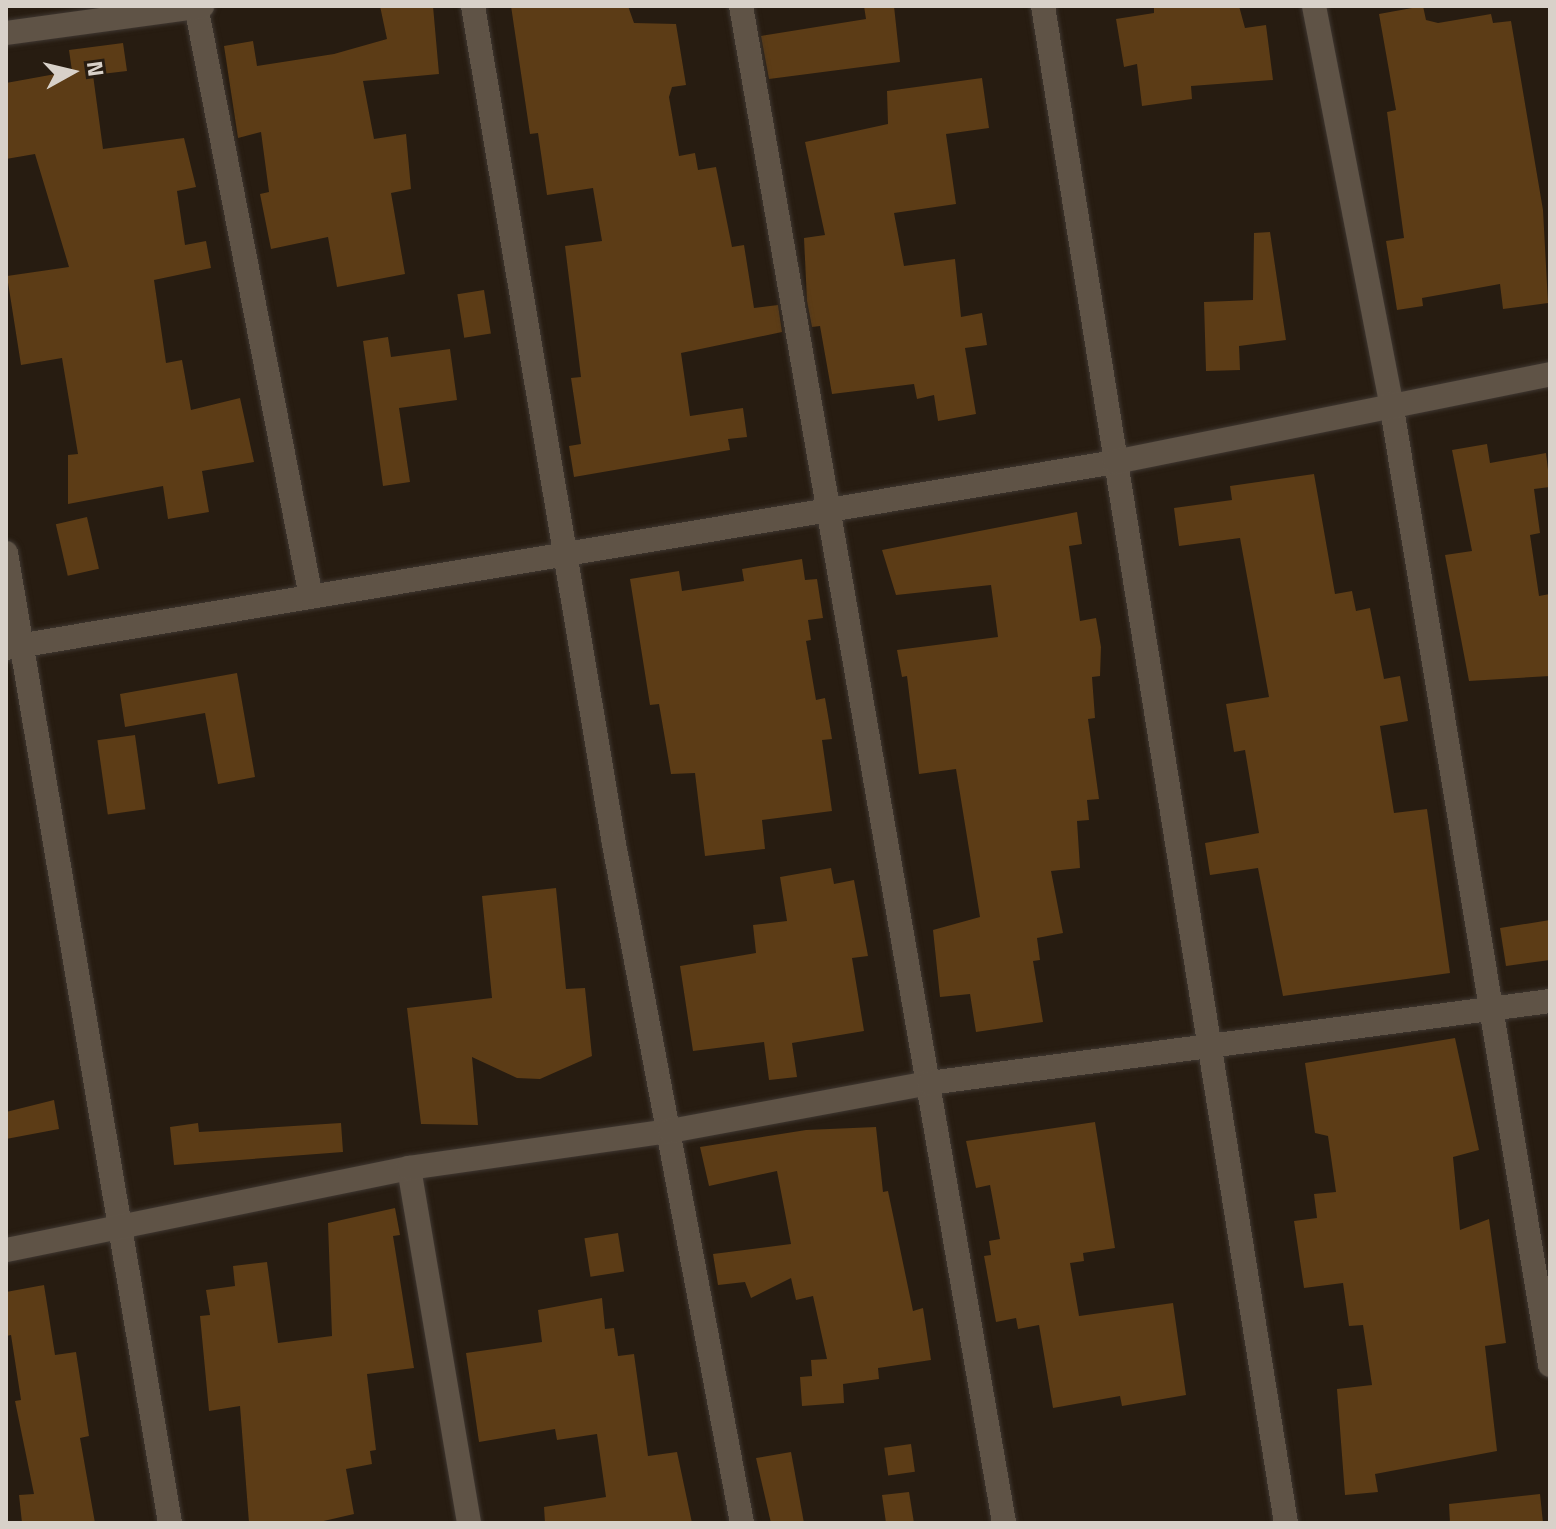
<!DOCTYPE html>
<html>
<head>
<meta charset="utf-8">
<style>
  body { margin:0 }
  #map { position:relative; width:1556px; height:1529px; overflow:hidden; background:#271c11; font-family:"Titillium Web",sans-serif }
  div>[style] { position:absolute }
  .building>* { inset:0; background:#5c3c16; transform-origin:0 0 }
  .roads { filter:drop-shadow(0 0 2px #3f3731) drop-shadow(0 0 2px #3f3731) }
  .minor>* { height:24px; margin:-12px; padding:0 12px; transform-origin:12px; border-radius:12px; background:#5f5346 }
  span { translate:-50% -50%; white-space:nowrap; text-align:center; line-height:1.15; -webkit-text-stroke:7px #271c11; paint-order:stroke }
  .frame { position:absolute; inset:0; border:8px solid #d8d1c9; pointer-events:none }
  .north { position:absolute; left:32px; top:32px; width:80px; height:80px; -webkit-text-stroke:6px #271c11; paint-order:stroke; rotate:82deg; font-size:22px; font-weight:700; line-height:32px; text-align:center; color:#d8d1c9 }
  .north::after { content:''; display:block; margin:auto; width:28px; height:36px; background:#d8d1c9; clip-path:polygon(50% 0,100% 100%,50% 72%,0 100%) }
</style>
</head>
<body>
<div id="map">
  <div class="building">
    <i style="clip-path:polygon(380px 6px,433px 6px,439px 74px,363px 81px,374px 139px,406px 134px,411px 189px,391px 193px,405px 274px,337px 287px,328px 237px,271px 249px,260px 194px,269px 192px,261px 132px,238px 138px,224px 46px,253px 41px,257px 66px,334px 54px,387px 39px)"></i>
    <i style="clip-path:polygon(511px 6px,628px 6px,634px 23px,676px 24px,686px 85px,672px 87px,669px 97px,679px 156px,695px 153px,698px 170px,716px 167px,732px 247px,744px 245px,754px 308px,778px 305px,782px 332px,681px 353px,690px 416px,743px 408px,747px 437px,728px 439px,730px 450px,574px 477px,569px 446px,581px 444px,571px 378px,581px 377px,565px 246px,602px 241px,593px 188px,547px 195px,538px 133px,530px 134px)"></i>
    <i style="clip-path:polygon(864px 6px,894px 6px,900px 62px,769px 79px,761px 36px,866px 19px)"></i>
    <i style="clip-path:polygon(1154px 6px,1239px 6px,1245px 28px,1266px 25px,1273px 80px,1191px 86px,1192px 99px,1142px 106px,1137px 64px,1124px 67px,1116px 19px,1154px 13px)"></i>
    <i style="clip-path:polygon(1423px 6px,1426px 20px,1438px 23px,1491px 14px,1493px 23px,1511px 21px,1543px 210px,1548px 303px,1503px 309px,1500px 284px,1422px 298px,1423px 306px,1397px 310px,1386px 241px,1404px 238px,1387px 112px,1396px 110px,1379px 14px)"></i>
    <i style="clip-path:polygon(123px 43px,127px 71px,93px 75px,103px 149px,184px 138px,196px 187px,177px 191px,185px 245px,206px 241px,211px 268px,154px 280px,166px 363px,182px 360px,191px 410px,240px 398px,254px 462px,202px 471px,209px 512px,168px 519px,163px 486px,68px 504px,68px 455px,78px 454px,62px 358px,21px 365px,7px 276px,69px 267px,35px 154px,6px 159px,6px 83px,72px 71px,69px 50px)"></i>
    <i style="clip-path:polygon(982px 78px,989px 128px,946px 134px,956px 204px,894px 213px,904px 266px,955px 259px,961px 317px,982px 313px,987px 345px,965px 348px,976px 414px,938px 421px,934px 395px,917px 399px,914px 384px,832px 394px,820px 326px,812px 327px,807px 301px,804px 238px,825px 235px,805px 142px,888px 124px,887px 91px)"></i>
    <i style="clip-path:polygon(1270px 232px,1286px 340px,1239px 346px,1240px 370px,1206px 371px,1204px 302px,1253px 300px,1254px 233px)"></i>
    <i style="left:484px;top:290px;width:44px;height:27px;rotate:81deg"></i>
    <i style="clip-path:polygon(388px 337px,391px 357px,450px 349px,457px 400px,399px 408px,410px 482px,383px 486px,363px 341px)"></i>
    <i style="clip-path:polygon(1487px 444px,1490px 463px,1546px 453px,1550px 487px,1534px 489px,1540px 533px,1530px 535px,1539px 596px,1550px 594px,1550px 676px,1469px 681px,1445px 555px,1472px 551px,1452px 450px)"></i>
    <i style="clip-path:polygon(1314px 474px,1335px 594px,1352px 591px,1356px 611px,1370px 608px,1384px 679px,1400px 676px,1408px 721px,1380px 726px,1394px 813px,1427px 809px,1450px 973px,1283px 996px,1258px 868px,1210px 875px,1205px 843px,1259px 833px,1245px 750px,1234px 752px,1226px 704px,1269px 697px,1240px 538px,1179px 546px,1174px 508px,1232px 500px,1230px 486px)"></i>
    <i style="clip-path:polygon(1077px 512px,1082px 544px,1069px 546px,1080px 621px,1096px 618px,1101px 647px,1100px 676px,1092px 677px,1095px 718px,1088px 719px,1099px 799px,1087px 800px,1089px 820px,1077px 821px,1080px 868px,1051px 871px,1063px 933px,1037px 938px,1040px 960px,1033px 961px,1043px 1022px,976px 1032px,970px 994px,940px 997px,933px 930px,980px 917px,956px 769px,919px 774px,907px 676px,902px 677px,897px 650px,998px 637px,991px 585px,896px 595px,882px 550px)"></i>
    <i style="left:87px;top:517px;width:53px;height:32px;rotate:77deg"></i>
    <i style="clip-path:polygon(802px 559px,805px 580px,817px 579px,823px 618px,808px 620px,811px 640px,806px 641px,816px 700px,825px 698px,832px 739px,822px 740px,832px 811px,762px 820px,765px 849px,705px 856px,695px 773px,671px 774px,659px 704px,650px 705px,630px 579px,679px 571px,682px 591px,744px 581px,742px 569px)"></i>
    <i style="clip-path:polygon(237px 673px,255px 777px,218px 784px,205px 713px,125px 727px,120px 694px)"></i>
    <i style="left:135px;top:735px;width:75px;height:38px;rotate:82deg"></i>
    <i style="clip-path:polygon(831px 868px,834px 884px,854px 880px,868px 956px,852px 958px,864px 1031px,792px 1043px,797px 1077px,769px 1080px,764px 1042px,693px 1051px,680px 966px,756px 953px,753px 925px,787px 921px,780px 877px)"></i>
    <i style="clip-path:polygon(556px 888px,566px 989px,585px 988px,592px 1056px,540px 1079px,517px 1078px,472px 1057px,478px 1125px,421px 1124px,407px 1008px,492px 998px,482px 896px)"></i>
    <i style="clip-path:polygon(1550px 920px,1550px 960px,1506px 966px,1500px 928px)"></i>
    <i style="clip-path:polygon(1455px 1038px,1479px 1150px,1453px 1157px,1460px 1230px,1489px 1219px,1506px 1343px,1485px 1346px,1497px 1451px,1375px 1474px,1378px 1492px,1345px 1495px,1337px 1389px,1372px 1385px,1363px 1325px,1349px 1326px,1343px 1283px,1304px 1288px,1294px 1221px,1317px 1218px,1314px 1194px,1336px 1192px,1328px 1136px,1315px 1133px,1305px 1063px)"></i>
    <i style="clip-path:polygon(54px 1100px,59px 1129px,6px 1139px,6px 1112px)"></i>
    <i style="clip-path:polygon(1095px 1122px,1115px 1248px,1083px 1253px,1084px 1261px,1070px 1263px,1079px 1316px,1173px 1303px,1186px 1395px,1122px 1406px,1120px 1396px,1053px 1408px,1039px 1325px,1018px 1329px,1016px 1318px,996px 1322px,984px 1256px,991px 1255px,989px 1241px,1000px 1239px,990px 1185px,976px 1188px,966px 1141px)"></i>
    <i style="clip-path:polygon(198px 1123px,199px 1132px,341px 1123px,343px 1152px,174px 1165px,170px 1127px)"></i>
    <i style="clip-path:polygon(876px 1127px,883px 1192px,888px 1191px,913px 1311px,923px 1308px,931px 1360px,878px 1368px,879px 1379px,843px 1384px,844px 1403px,802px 1406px,800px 1377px,812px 1376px,811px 1360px,827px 1359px,813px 1296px,796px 1300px,791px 1278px,751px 1298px,745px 1282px,718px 1285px,713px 1254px,791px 1244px,777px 1171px,709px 1186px,700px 1147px,806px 1130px)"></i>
    <i style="clip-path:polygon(395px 1208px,400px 1235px,393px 1236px,414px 1368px,367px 1374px,376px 1450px,370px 1451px,372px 1464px,346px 1469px,354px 1514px,315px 1523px,249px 1523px,240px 1406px,209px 1411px,200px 1316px,210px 1315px,206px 1290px,235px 1286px,233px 1266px,267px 1262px,278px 1343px,332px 1336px,328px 1223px)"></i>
    <i style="left:618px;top:1233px;width:39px;height:34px;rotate:81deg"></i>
    <i style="clip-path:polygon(44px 1285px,55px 1355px,76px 1352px,89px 1436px,80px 1438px,95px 1523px,22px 1523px,19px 1495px,34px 1494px,15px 1401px,21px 1400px,11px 1335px,6px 1336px,6px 1292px)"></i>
    <i style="clip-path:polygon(602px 1298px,605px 1329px,614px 1328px,618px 1356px,634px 1354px,648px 1456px,677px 1452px,692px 1523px,545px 1523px,544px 1507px,606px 1497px,597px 1434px,557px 1440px,555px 1429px,479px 1442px,466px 1353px,542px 1342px,538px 1310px)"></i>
    <i style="left:911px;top:1444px;width:28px;height:27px;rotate:82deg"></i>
    <i style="clip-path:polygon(791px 1452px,804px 1523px,771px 1523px,756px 1458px)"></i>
    <i style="clip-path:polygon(909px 1492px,914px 1523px,886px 1523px,882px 1495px)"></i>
    <i style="clip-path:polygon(1540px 1494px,1543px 1523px,1450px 1523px,1449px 1504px)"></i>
  </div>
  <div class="roads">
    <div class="minor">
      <i style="left:196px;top:6px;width:602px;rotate:78.99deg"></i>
      <i style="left:473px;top:6px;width:850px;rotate:80.45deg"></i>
      <i style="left:614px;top:844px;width:691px;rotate:79.32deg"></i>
      <i style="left:741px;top:6px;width:1540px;rotate:80.16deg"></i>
      <i style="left:1043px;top:6px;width:1536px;rotate:80.9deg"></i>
      <i style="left:1314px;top:6px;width:404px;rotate:79deg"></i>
      <i style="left:1391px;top:403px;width:975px;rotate:80.61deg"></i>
      <i style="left:6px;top:33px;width:198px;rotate:-7.8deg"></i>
      <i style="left:6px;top:553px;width:984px;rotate:80.4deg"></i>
      <i style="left:6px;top:648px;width:1124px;rotate:-9.52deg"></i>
      <i style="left:1115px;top:462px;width:444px;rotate:-11.4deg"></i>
      <i style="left:409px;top:1168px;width:360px;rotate:80.4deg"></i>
      <i style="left:6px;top:1250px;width:411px;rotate:-11.5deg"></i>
      <i style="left:409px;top:1168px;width:264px;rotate:-8.1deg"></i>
      <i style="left:670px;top:1131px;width:263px;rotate:-10.5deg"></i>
      <i style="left:929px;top:1083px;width:626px;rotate:-7.52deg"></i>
    </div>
  </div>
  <div class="frame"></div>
  <div class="north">N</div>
</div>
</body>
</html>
